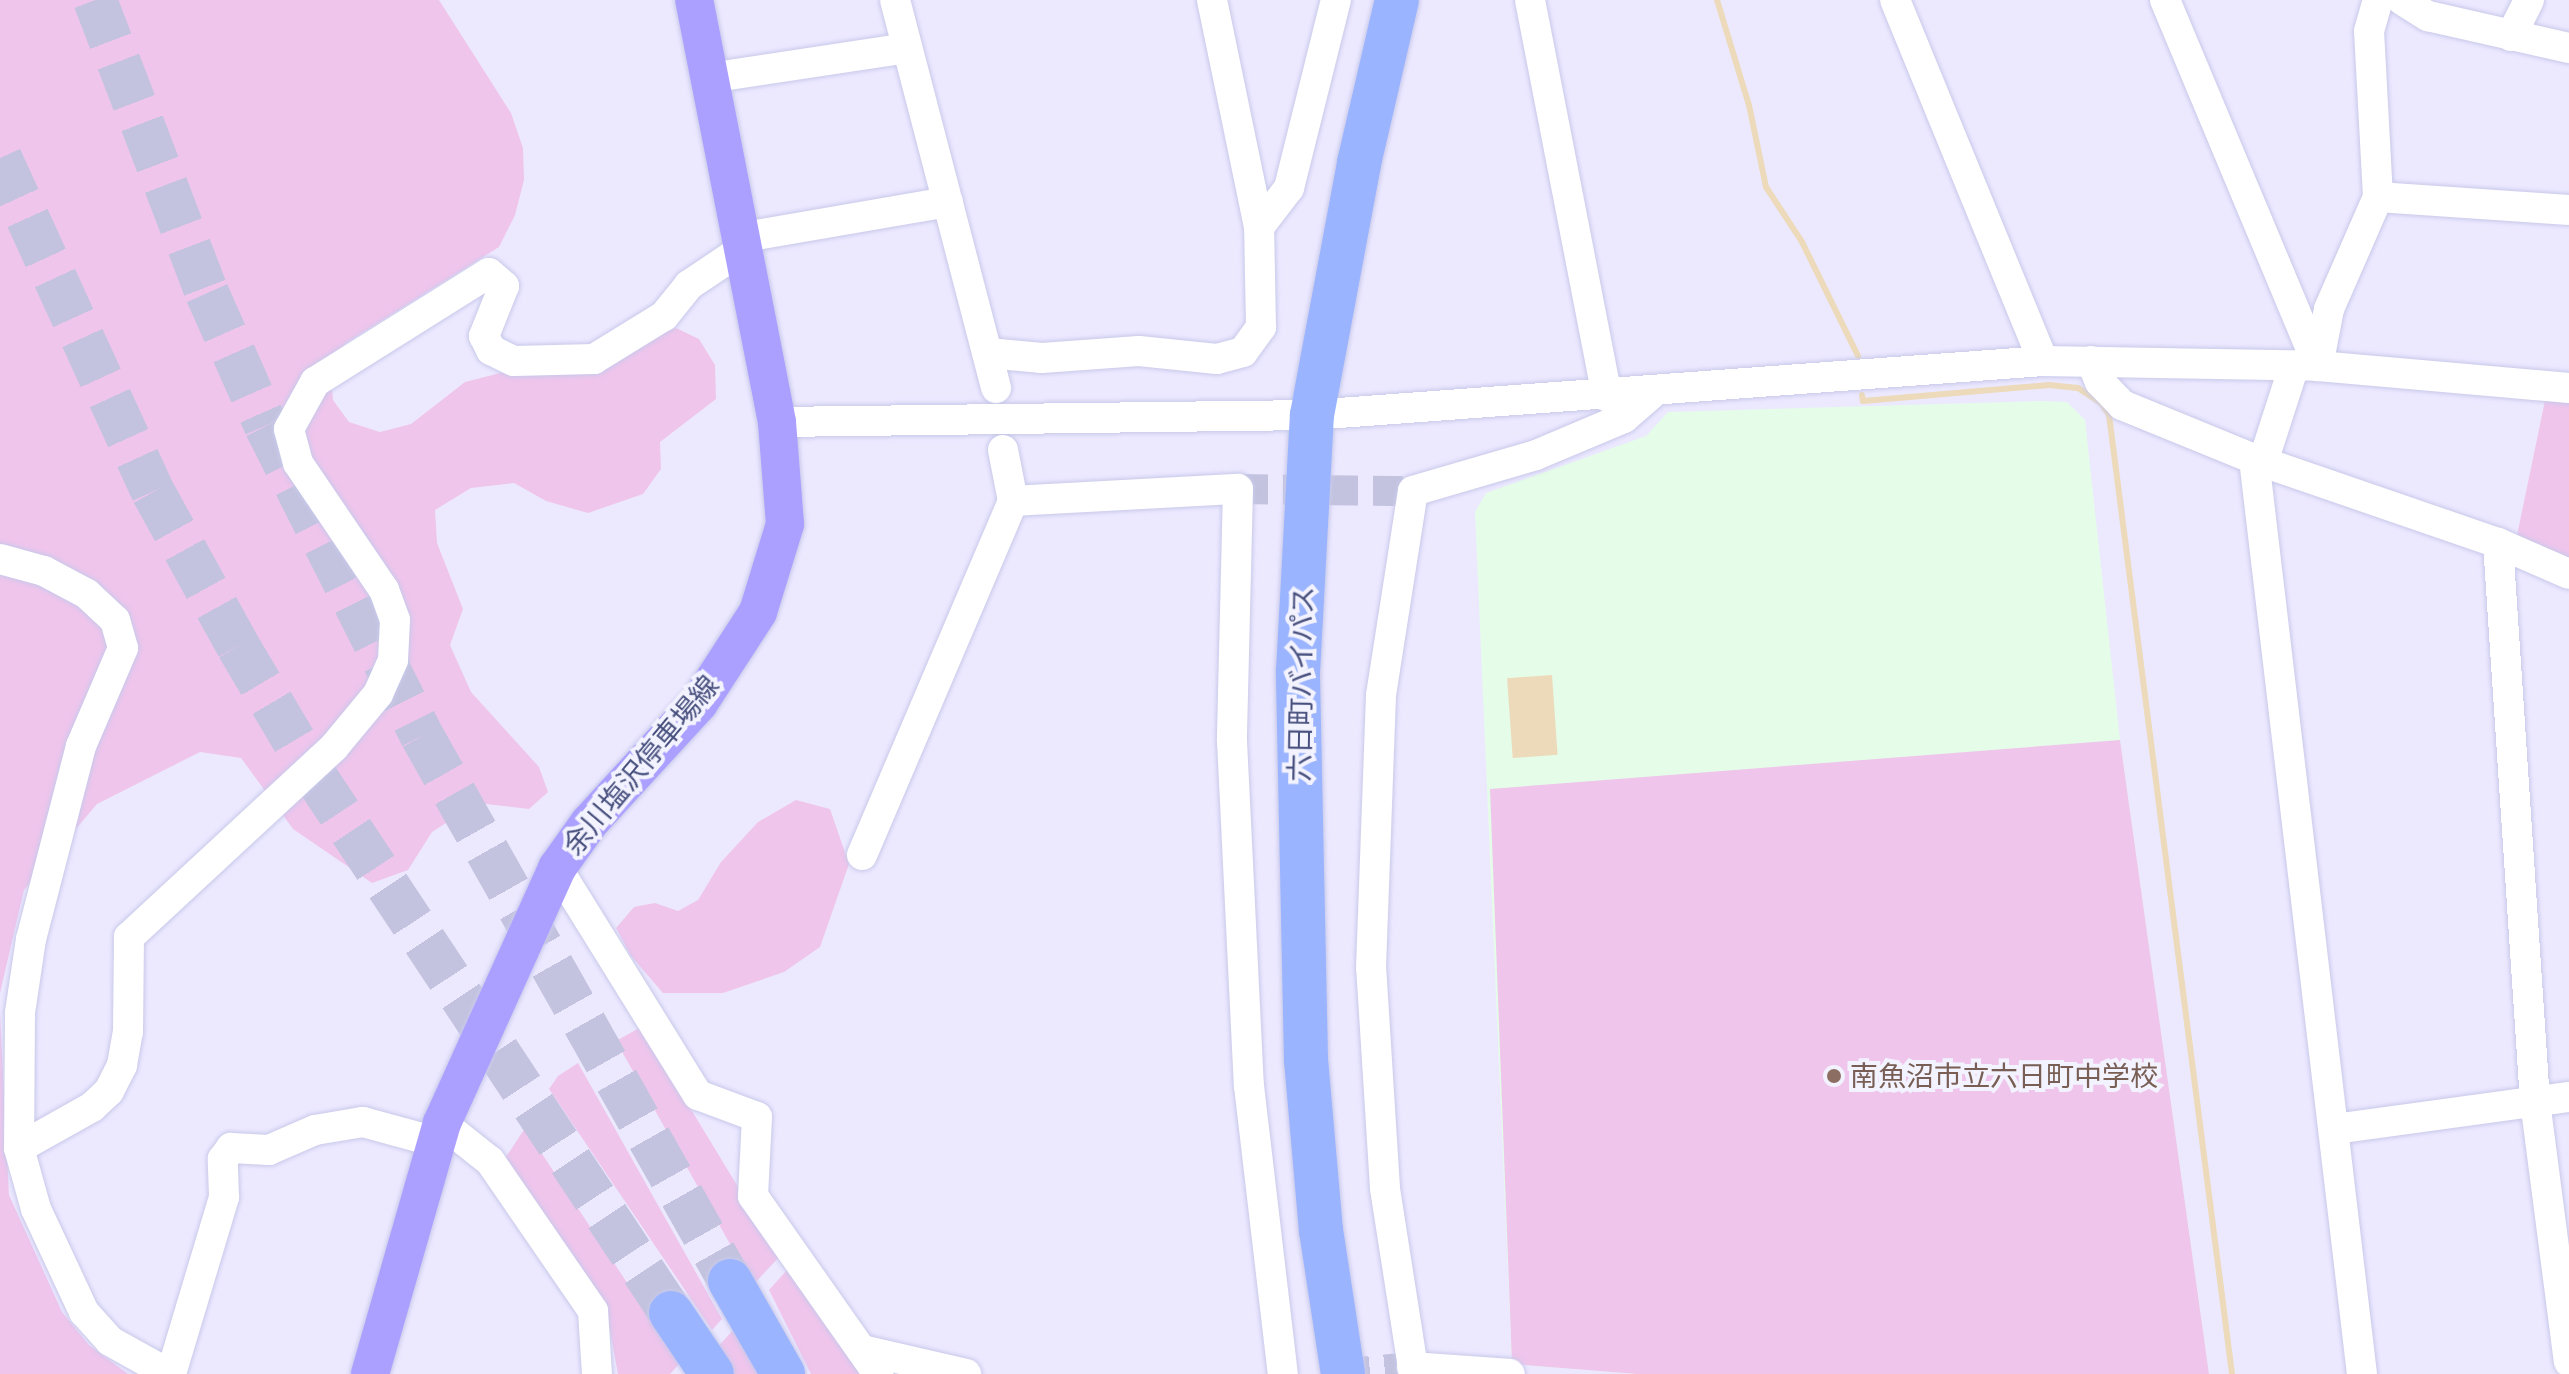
<!DOCTYPE html>
<html>
<head>
<meta charset="utf-8">
<style>
  body { margin:0 }
  #map { position:relative; width:2569px; height:1374px; overflow:hidden; background:#ece9ff; font-family:"PT Sans","Noto Sans JP",sans-serif }
  div>[style] { position:absolute }
  .education>* { inset:0; background:#e5fce8 }
  .green>* { inset:0; background:#efc5ec }
  .water>* { inset:0; background:#ecdaba; transform-origin:0 0 }
  .stream>* { height:6px; margin:-3px; padding:0 3px; transform-origin:3px; border-radius:3px; background:#ecdaba }
  .minor-tunnel>* { height:30px; margin-top:-15px; transform-origin:0; background:repeating-linear-gradient(90deg,#c3c3df 0 30px,transparent 0 45px) }
  .highway-tunnel>* { height:44px; margin-top:-22px; transform-origin:0; background:repeating-linear-gradient(90deg,#c3c3df 0 44px,transparent 0 66px) }
  .roads { filter:drop-shadow(0 0 2px #c8c9ea) drop-shadow(0 0 2px #c8c9ea) }
  .minor>* { height:30px; margin:-15px; padding:0 15px; transform-origin:15px; border-radius:15px; background:#fff }
  .major>* { height:38px; margin:-19px; padding:0 19px; transform-origin:19px; border-radius:19px; background:#aba0ff }
  .highway>* { height:44px; margin:-22px; padding:0 22px; transform-origin:22px; border-radius:22px; background:#9ab4ff }
  .dots>* { width:22px; height:22px; translate:-50% -50%; box-sizing:border-box; border:4px solid #f3f2ff; border-radius:50% }
  span { translate:-50% -50%; white-space:nowrap; text-align:center; line-height:1.15; -webkit-text-stroke:8px #f3f2ff; paint-order:stroke }
  .street-label { font-size:28px; color:#48517e }
  .education-label { font-size:28px; color:#785e54 }
  .left { translate:0 -50%; text-align:left }
</style>
</head>
<body>
<div id="map">
  <div class="education">
    <i style="clip-path:polygon(2042px 401px,2067px 402px,2085px 420px,2120px 740px,2209px 1374px,1637px 1374px,1512px 1364px,1475px 512px,1486px 493px,1646px 436px,1668px 412px)"></i>
  </div>
  <div class="green">
    <i style="clip-path:polygon(0 0,439px 0,511px 113px,523px 148px,524px 180px,515px 215px,499px 247px,346px 343px,329px 361px,333px 400px,349px 422px,380px 432px,411px 424px,465px 382px,676px 328px,699px 339px,715px 365px,716px 399px,660px 442px,661px 469px,643px 494px,588px 513px,546px 501px,514px 483px,471px 488px,435px 510px,437px 543px,463px 609px,450px 645px,471px 692px,539px 767px,548px 792px,529px 809px,477px 803px,432px 832px,408px 870px,372px 883px,293px 829px,241px 758px,200px 752px,97px 804px,24px 890px,0 993px)"></i>
    <i style="clip-path:polygon(2548px 386px,2569px 388px,2569px 574px,2514px 550px)"></i>
    <i style="clip-path:polygon(2120px 740px,2209px 1374px,1637px 1374px,1512px 1364px,1490px 789px)"></i>
    <i style="clip-path:polygon(796px 800px,830px 809px,849px 864px,820px 947px,784px 972px,723px 993px,663px 993px,631px 956px,616px 928px,634px 907px,655px 903px,678px 911px,698px 900px,721px 862px,758px 822px)"></i>
    <i style="clip-path:polygon(0 1013px,9px 1195px,62px 1312px,89px 1345px,128px 1374px,0 1374px)"></i>
    <i style="clip-path:polygon(641px 1027px,780px 1256px,753px 1285px,616px 1041px)"></i>
    <i style="clip-path:polygon(578px 1063px,722px 1319px,712px 1330px,549px 1089px,558px 1076px)"></i>
    <i style="clip-path:polygon(525px 1128px,680px 1363px,670px 1374px,618px 1374px,606px 1309px,504px 1160px)"></i>
    <i style="clip-path:polygon(788px 1269px,867px 1374px,811px 1374px,769px 1290px)"></i>
    <i style="clip-path:polygon(735px 1328px,761px 1374px,732px 1374px,715px 1350px)"></i>
  </div>
  <div class="water">
    <i style="left:1552px;top:675px;width:80px;height:45px;rotate:86deg"></i>
  </div>
  <div class="stream">
    <i style="left:1717px;top:0;width:110px;rotate:73.1deg"></i>
    <i style="left:1749px;top:105px;width:84px;rotate:78.3deg"></i>
    <i style="left:1766px;top:187px;width:66px;rotate:56.8deg"></i>
    <i style="left:1802px;top:242px;width:127px;rotate:63.8deg"></i>
    <i style="left:1862px;top:395px;width:6px;rotate:81deg"></i>
    <i style="left:1863px;top:401px;width:187px;rotate:-4.9deg"></i>
    <i style="left:2049px;top:385px;width:29px;rotate:6deg"></i>
    <i style="left:2078px;top:388px;width:27px;rotate:33deg"></i>
    <i style="left:2101px;top:403px;width:14px;rotate:56deg"></i>
    <i style="left:2109px;top:415px;width:967px;rotate:82.69deg"></i>
  </div>
  <div class="minor-tunnel">
    <i style="left:1238px;top:489px;width:175px;rotate:0.7deg"></i>
    <i style="left:1340px;top:1374px;width:72px;rotate:-5.6deg"></i>
  </div>
  <div class="highway-tunnel">
    <i style="left:95px;top:0;width:314px;rotate:69.1deg"></i>
    <i style="left:207px;top:293px;width:145px;rotate:66.1deg"></i>
    <i style="left:266px;top:426px;width:347px;rotate:63.3deg"></i>
    <i style="left:422px;top:736px;width:626px;rotate:60.53deg"></i>
    <i style="left:0;top:158px;width:367px;rotate:65.4deg"></i>
    <i style="left:153px;top:492px;width:176px;rotate:61.1deg"></i>
    <i style="left:238px;top:646px;width:151px;rotate:59.4deg"></i>
    <i style="left:315px;top:776px;width:644px;rotate:56.46deg"></i>
  </div>
  <div class="roads">
    <div class="minor">
      <i style="left:895px;top:0;width:401px;rotate:75.4deg"></i>
      <i style="left:1530px;top:0;width:404px;rotate:79deg"></i>
      <i style="left:1895px;top:0;width:390px;rotate:67.7deg"></i>
      <i style="left:2165px;top:0;width:397px;rotate:67.3deg"></i>
      <i style="left:2402px;top:0;width:31px;rotate:32deg"></i>
      <i style="left:2428px;top:16px;width:145px;rotate:12.8deg"></i>
      <i style="left:2511px;top:36px;width:40px;rotate:-63.4deg"></i>
      <i style="left:709px;top:78px;width:200px;rotate:-8.6deg"></i>
      <i style="left:2378px;top:197px;width:191px;rotate:3.9deg"></i>
      <i style="left:1259px;top:227px;width:49px;rotate:-52.4deg"></i>
      <i style="left:1289px;top:188px;width:194px;rotate:-76deg"></i>
      <i style="left:739px;top:238px;width:212px;rotate:-9.8deg"></i>
      <i style="left:988px;top:353px;width:54px;rotate:5.3deg"></i>
      <i style="left:1042px;top:358px;width:97px;rotate:-4.1deg"></i>
      <i style="left:1139px;top:351px;width:78px;rotate:5.9deg"></i>
      <i style="left:1217px;top:359px;width:27px;rotate:-15deg"></i>
      <i style="left:1243px;top:352px;width:31px;rotate:-54deg"></i>
      <i style="left:1261px;top:327px;width:100px;rotate:-91.1deg"></i>
      <i style="left:1259px;top:227px;width:232px;rotate:-101.7deg"></i>
      <i style="left:2091px;top:361px;width:23px;rotate:67deg"></i>
      <i style="left:2100px;top:382px;width:32px;rotate:46deg"></i>
      <i style="left:2122px;top:405px;width:143px;rotate:22.2deg"></i>
      <i style="left:2254px;top:459px;width:258px;rotate:19deg"></i>
      <i style="left:2498px;top:543px;width:77px;rotate:23.6deg"></i>
      <i style="left:2318px;top:366px;width:58px;rotate:-79.1deg"></i>
      <i style="left:2329px;top:309px;width:122px;rotate:-66.4deg"></i>
      <i style="left:2378px;top:197px;width:166px;rotate:-93.1deg"></i>
      <i style="left:2369px;top:31px;width:32px;rotate:-74deg"></i>
      <i style="left:777px;top:422px;width:535px;rotate:-0.75deg"></i>
      <i style="left:1312px;top:415px;width:733px;rotate:-4.22deg"></i>
      <i style="left:2043px;top:361px;width:275px;rotate:1deg"></i>
      <i style="left:2318px;top:366px;width:252px;rotate:5deg"></i>
      <i style="left:2254px;top:459px;width:921px;rotate:83.27deg"></i>
      <i style="left:2263px;top:462px;width:101px;rotate:-72.1deg"></i>
      <i style="left:1013px;top:501px;width:225px;rotate:-3.1deg"></i>
      <i style="left:1238px;top:489px;width:252px;rotate:91.4deg"></i>
      <i style="left:1232px;top:741px;width:345px;rotate:87.2deg"></i>
      <i style="left:1249px;top:1086px;width:290px;rotate:83.3deg"></i>
      <i style="left:2498px;top:543px;width:559px;rotate:86.21deg"></i>
      <i style="left:2535px;top:1101px;width:263px;rotate:82.6deg"></i>
      <i style="left:0;top:559px;width:46px;rotate:15.3deg"></i>
      <i style="left:44px;top:571px;width:49px;rotate:28.1deg"></i>
      <i style="left:87px;top:594px;width:38px;rotate:43deg"></i>
      <i style="left:115px;top:620px;width:29px;rotate:74deg"></i>
      <i style="left:123px;top:648px;width:107px;rotate:113.2deg"></i>
      <i style="left:81px;top:746px;width:199px;rotate:104.5deg"></i>
      <i style="left:31px;top:939px;width:75px;rotate:98.5deg"></i>
      <i style="left:20px;top:1013px;width:135px;rotate:90.4deg"></i>
      <i style="left:19px;top:1148px;width:63px;rotate:74.4deg"></i>
      <i style="left:36px;top:1209px;width:114px;rotate:65deg"></i>
      <i style="left:84px;top:1312px;width:39px;rotate:48deg"></i>
      <i style="left:110px;top:1341px;width:68px;rotate:29.2deg"></i>
      <i style="left:862px;top:855px;width:385px;rotate:-66.9deg"></i>
      <i style="left:1013px;top:501px;width:52px;rotate:-101.1deg"></i>
      <i style="left:557px;top:868px;width:267px;rotate:58.2deg"></i>
      <i style="left:698px;top:1095px;width:63px;rotate:20.4deg"></i>
      <i style="left:757px;top:1117px;width:79px;rotate:92.9deg"></i>
      <i style="left:753px;top:1196px;width:218px;rotate:54.9deg"></i>
      <i style="left:442px;top:1123px;width:61px;rotate:38.4deg"></i>
      <i style="left:490px;top:1161px;width:182px;rotate:55.5deg"></i>
      <i style="left:593px;top:1311px;width:63px;rotate:86.4deg"></i>
      <i style="left:2334px;top:1129px;width:237px;rotate:-7.8deg"></i>
      <i style="left:19px;top:1148px;width:84px;rotate:-29.3deg"></i>
      <i style="left:92px;top:1107px;width:23px;rotate:-43deg"></i>
      <i style="left:109px;top:1091px;width:29px;rotate:-63deg"></i>
      <i style="left:122px;top:1065px;width:34px;rotate:-80deg"></i>
      <i style="left:128px;top:1032px;width:95px;rotate:-89.4deg"></i>
      <i style="left:129px;top:937px;width:280px;rotate:-42.8deg"></i>
      <i style="left:334px;top:747px;width:69px;rotate:-50.3deg"></i>
      <i style="left:378px;top:694px;width:37px;rotate:-66deg"></i>
      <i style="left:393px;top:660px;width:40px;rotate:-87.1deg"></i>
      <i style="left:395px;top:620px;width:32px;rotate:-110deg"></i>
      <i style="left:384px;top:590px;width:153px;rotate:-124.1deg"></i>
      <i style="left:298px;top:463px;width:35px;rotate:-105deg"></i>
      <i style="left:289px;top:429px;width:54px;rotate:-61deg"></i>
      <i style="left:315px;top:382px;width:205px;rotate:-32.1deg"></i>
      <i style="left:489px;top:273px;width:20px;rotate:41deg"></i>
      <i style="left:504px;top:286px;width:54px;rotate:111.8deg"></i>
      <i style="left:484px;top:336px;width:16px;rotate:63deg"></i>
      <i style="left:491px;top:350px;width:25px;rotate:26deg"></i>
      <i style="left:514px;top:361px;width:80px;rotate:-1.4deg"></i>
      <i style="left:594px;top:359px;width:82px;rotate:-31.6deg"></i>
      <i style="left:664px;top:316px;width:40px;rotate:-51deg"></i>
      <i style="left:689px;top:285px;width:63px;rotate:-33.9deg"></i>
      <i style="left:862px;top:1350px;width:107px;rotate:13deg"></i>
      <i style="left:1412px;top:1367px;width:98px;rotate:4.1deg"></i>
      <i style="left:171px;top:1374px;width:185px;rotate:-73.3deg"></i>
      <i style="left:224px;top:1197px;width:38px;rotate:-92deg"></i>
      <i style="left:223px;top:1159px;width:14px;rotate:-54deg"></i>
      <i style="left:231px;top:1148px;width:38px;rotate:3deg"></i>
      <i style="left:269px;top:1150px;width:50px;rotate:-23.5deg"></i>
      <i style="left:315px;top:1130px;width:49px;rotate:-9.5deg"></i>
      <i style="left:363px;top:1122px;width:76px;rotate:15.3deg"></i>
      <i style="left:1414px;top:1374px;width:188px;rotate:-98.9deg"></i>
      <i style="left:1385px;top:1188px;width:220px;rotate:-93.6deg"></i>
      <i style="left:1371px;top:968px;width:273px;rotate:-87.9deg"></i>
      <i style="left:1381px;top:695px;width:206px;rotate:-81.1deg"></i>
      <i style="left:1413px;top:491px;width:128px;rotate:-16.3deg"></i>
      <i style="left:1536px;top:455px;width:95px;rotate:-22.8deg"></i>
      <i style="left:1624px;top:418px;width:37px;rotate:-41deg"></i>
    </div>
    <div class="major">
      <i style="left:370px;top:1374px;width:261px;rotate:-74deg"></i>
      <i style="left:442px;top:1123px;width:280px;rotate:-65.7deg"></i>
      <i style="left:557px;top:868px;width:55px;rotate:-54.6deg"></i>
      <i style="left:589px;top:823px;width:163px;rotate:-47.5deg"></i>
      <i style="left:699px;top:703px;width:108px;rotate:-57deg"></i>
      <i style="left:758px;top:612px;width:92px;rotate:-72.9deg"></i>
      <i style="left:785px;top:524px;width:102px;rotate:-94.5deg"></i>
      <i style="left:777px;top:422px;width:430px;rotate:-101.1deg"></i>
    </div>
    <div class="highway">
      <i style="left:730px;top:1281px;width:107px;rotate:60.3deg"></i>
      <i style="left:671px;top:1313px;width:73px;rotate:56.1deg"></i>
      <i style="left:1343px;top:1374px;width:145px;rotate:-98.7deg"></i>
      <i style="left:1321px;top:1231px;width:172px;rotate:-95deg"></i>
      <i style="left:1306px;top:1060px;width:388px;rotate:-91.2deg"></i>
      <i style="left:1298px;top:672px;width:257px;rotate:-86.9deg"></i>
      <i style="left:1312px;top:415px;width:256px;rotate:-79.4deg"></i>
      <i style="left:1359px;top:163px;width:167px;rotate:-76.9deg"></i>
    </div>
  </div>
  <div class="dots">
    <i style="left:1834px;top:1076px;background:#8d6e63"></i>
  </div>
  <div class="street-label">
    <span style="left:1301px;top:684px;rotate:-89deg">六日町バイパス</span>
    <span style="left:641px;top:765px;rotate:-50deg">余川塩沢停車場線</span>
  </div>
  <div class="education-label">
    <span class="left" style="left:1850px;top:1076px">南魚沼市立六日町中学校</span>
  </div>
</div>
</body>
</html>
